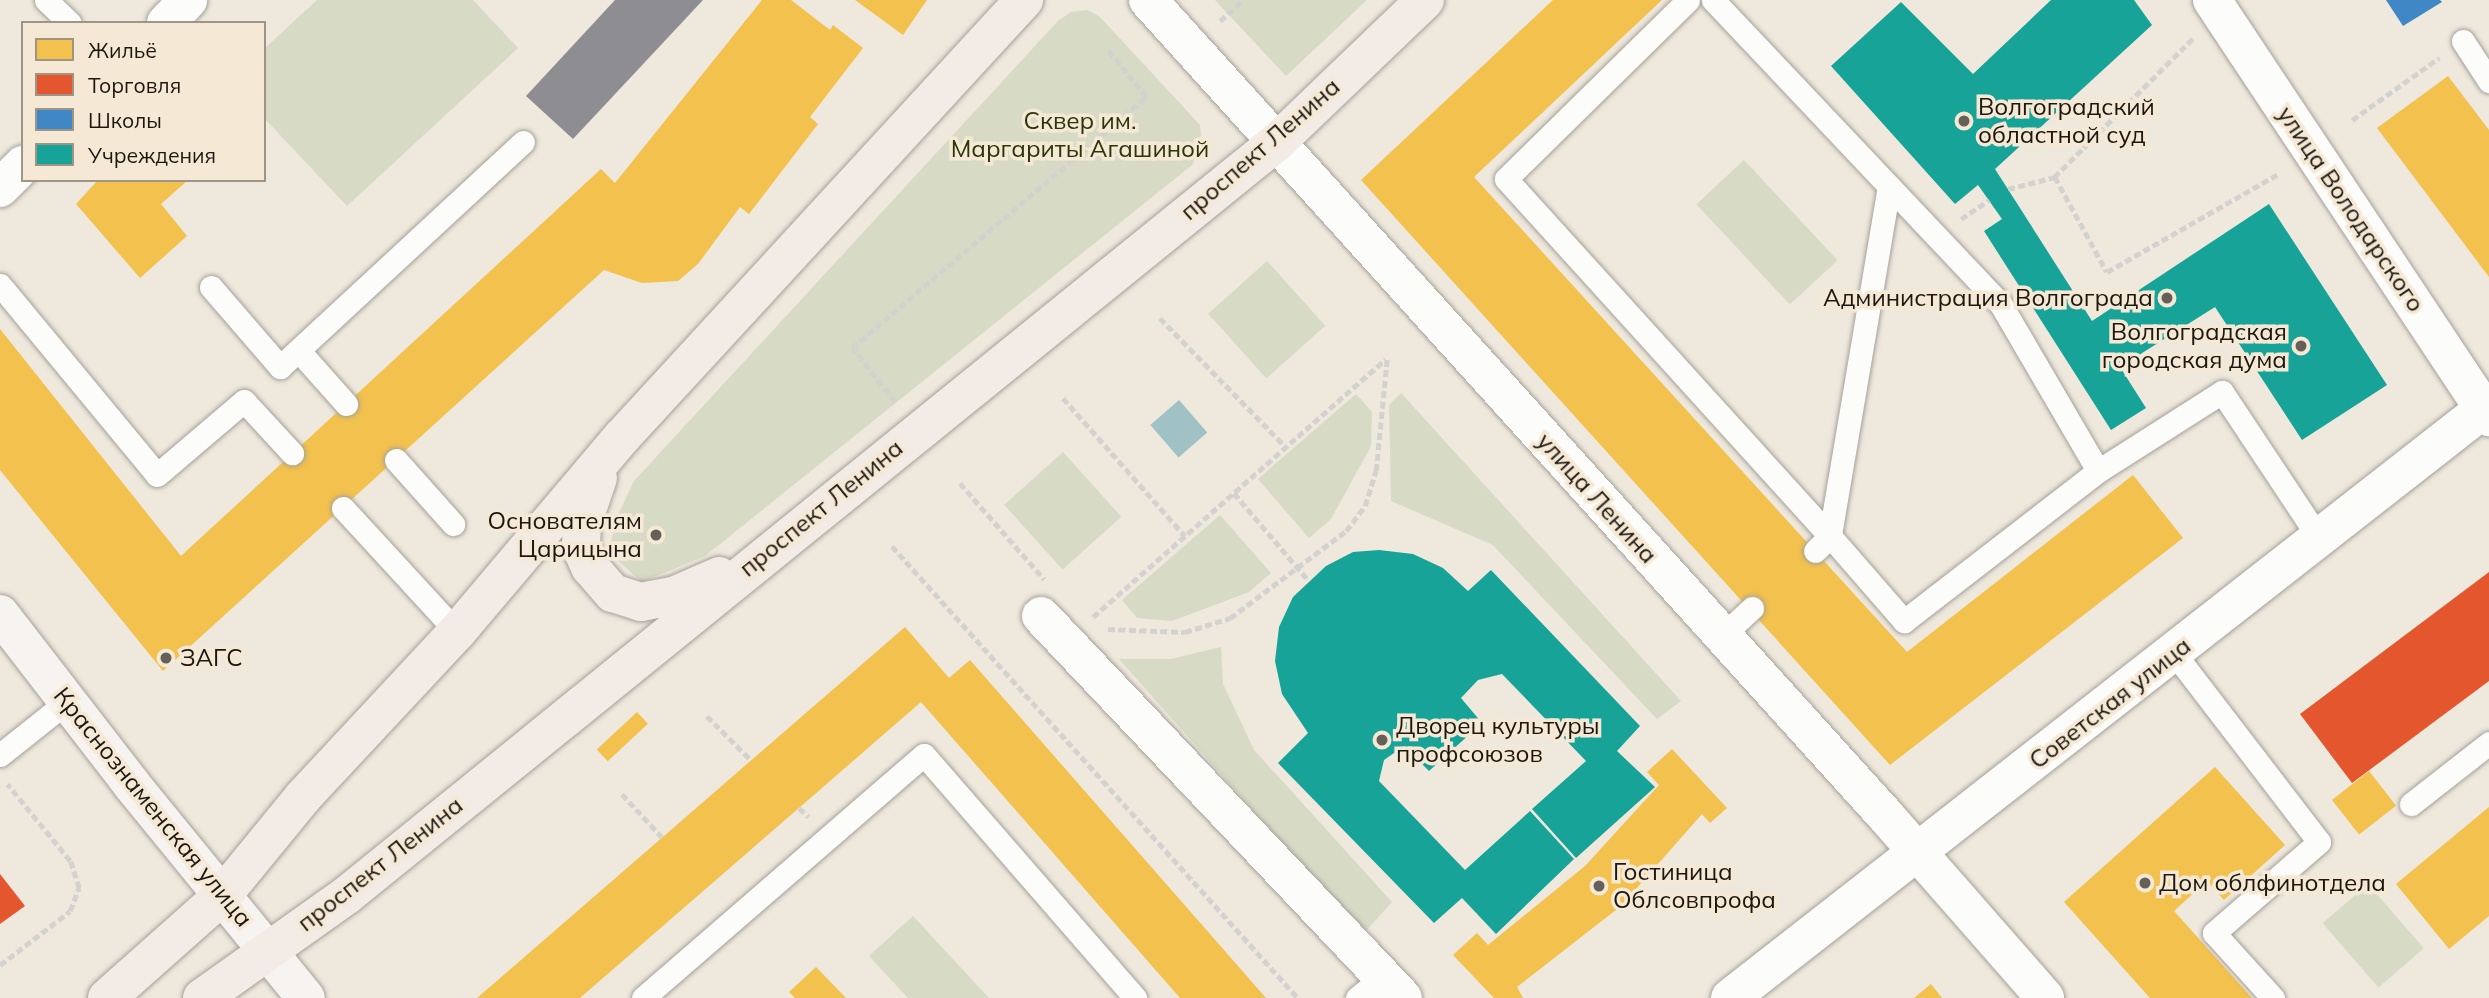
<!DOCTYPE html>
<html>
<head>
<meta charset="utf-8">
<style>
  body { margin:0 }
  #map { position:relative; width:2489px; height:998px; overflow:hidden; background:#eee8dd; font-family:Mulish,sans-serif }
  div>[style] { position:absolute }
  .green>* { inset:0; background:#d7dac4; transform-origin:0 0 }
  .water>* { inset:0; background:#a0c2c5; transform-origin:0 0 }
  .homes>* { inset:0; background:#f2c14e; transform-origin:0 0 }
  .shops>* { inset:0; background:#e4572e }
  .schools>* { inset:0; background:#3f88c5 }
  .public>* { inset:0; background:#17a398 }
  .industry>* { inset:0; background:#8d8d92 }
  .path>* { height:4.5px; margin-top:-2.25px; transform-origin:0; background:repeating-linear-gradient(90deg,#d4d2cf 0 7px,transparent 0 10.5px) }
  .roads { filter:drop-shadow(0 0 2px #a6a199) drop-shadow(0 0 2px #a6a199) }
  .service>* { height:23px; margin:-11.5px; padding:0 11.5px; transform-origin:11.5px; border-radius:11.5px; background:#fcfcfa }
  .minor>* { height:38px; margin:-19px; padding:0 19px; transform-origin:19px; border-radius:19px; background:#fcfcfa }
  .tertiary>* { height:38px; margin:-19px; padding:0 19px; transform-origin:19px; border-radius:19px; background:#fcfcfa }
  .secondary>* { height:38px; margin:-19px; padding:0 19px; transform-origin:19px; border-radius:19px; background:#f7f3f1 }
  .primary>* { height:38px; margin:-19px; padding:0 19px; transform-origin:19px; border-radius:19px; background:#f2ebe6 }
  .dots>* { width:19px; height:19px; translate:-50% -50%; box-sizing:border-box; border:4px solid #f5e9d6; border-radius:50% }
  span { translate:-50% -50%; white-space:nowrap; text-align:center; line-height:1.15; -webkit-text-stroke:7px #f5e9d6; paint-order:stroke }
  .poi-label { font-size:24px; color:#1c1811 }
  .left { translate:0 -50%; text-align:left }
  .right { translate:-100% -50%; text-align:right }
  .park-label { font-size:24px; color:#2b3608 }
  .street-label { font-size:24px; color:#1c1811 }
  .legend { position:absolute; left:21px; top:21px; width:245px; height:161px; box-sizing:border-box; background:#f5e9d6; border:2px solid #9e9587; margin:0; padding:9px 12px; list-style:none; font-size:21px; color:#1c1811 }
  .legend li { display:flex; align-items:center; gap:14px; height:35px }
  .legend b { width:35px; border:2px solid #9e9587 }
</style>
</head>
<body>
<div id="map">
  <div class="green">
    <i style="clip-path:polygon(317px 0,473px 0,518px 48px,347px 206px,264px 118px,264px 49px)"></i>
    <i style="clip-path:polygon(1215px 0,1367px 0,1286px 76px)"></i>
    <i style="clip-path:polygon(1088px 10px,1100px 17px,1200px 125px,1202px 147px,1192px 165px,705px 556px,642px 582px,608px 552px,618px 515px,634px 481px,1058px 21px,1071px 12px)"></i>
    <i style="left:1744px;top:160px;width:137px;height:65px;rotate:47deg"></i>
    <i style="left:1267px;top:261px;width:87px;height:79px;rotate:48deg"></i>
    <i style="clip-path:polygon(1401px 393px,1681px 701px,1657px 719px,1493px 545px,1391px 501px,1389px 405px)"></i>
    <i style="clip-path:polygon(1356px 394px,1372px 412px,1371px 446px,1331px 519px,1309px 538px,1258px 479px)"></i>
    <i style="left:1063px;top:452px;width:87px;height:79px;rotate:48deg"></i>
    <i style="clip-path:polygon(1220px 515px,1271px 573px,1249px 592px,1172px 621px,1137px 618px,1122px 600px)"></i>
    <i style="clip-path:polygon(1221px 647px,1223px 684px,1254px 750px,1392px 902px,1363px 934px,1119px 659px,1171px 659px)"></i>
    <i style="left:2368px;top:884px;width:85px;height:60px;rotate:49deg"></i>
    <i style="clip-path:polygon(913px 916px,989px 998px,908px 998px,869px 956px)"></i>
  </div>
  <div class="water">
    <i style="left:1179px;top:400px;width:43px;height:38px;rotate:49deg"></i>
  </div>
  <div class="homes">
    <i style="clip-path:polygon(762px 0,791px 0,830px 30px,833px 25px,863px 48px,810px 117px,818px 124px,749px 214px,740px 207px,698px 264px,678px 281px,642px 283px,604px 270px,163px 671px,0 470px,0 329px,181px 556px,601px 169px,615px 183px)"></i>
    <i style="clip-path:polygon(855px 0,927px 0,903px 35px)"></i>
    <i style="clip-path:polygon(1553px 0,1662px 0,1474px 177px,1907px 652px,2133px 475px,2183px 538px,1890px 765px,1361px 180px)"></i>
    <i style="clip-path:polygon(2448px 76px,2489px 130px,2489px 277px,2377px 128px)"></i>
    <i style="clip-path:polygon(98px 180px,188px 180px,161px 204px,187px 236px,140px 278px,76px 204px)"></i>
    <i style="clip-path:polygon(905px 627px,949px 678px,970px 660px,1266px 998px,1180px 998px,921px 702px,580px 998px,477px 998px)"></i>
    <i style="left:637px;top:712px;width:16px;height:55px;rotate:47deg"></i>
    <i style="clip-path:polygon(1672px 749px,1727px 808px,1710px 823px,1702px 814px,1621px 906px,1517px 987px,1523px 998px,1494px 998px,1453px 955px,1477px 933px,1488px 945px,1585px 866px,1659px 785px,1647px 772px)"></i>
    <i style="clip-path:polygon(2215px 767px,2285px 845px,2224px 900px,2207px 881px,2174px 911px,2252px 998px,2150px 998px,2064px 902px)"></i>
    <i style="left:2369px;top:771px;width:44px;height:47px;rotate:52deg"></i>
    <i style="clip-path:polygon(2489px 807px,2489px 916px,2449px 949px,2396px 884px)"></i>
    <i style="clip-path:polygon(816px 967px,846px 998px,795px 998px,789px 992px)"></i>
    <i style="clip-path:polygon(1931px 984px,1942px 998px,1914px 998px)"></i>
  </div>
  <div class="shops">
    <i style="clip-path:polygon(2489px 572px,2489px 681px,2352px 783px,2300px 714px)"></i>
    <i style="clip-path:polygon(0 874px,25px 906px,0 924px)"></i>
  </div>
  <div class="schools">
    <i style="clip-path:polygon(2386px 0,2440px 0,2442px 2px,2403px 26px)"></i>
  </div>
  <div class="public">
    <i style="clip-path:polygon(2051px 0,2134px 0,2152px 25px,1995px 169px,2092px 321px,2269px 204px,2387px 385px,2302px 440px,2215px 307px,2120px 367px,2146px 408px,2111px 430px,1984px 231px,2002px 219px,1978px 185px,1955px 204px,1831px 66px,1901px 2px,1973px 74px)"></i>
    <i style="clip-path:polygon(1379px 550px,1413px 554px,1443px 568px,1468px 591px,1491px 570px,1640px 726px,1617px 751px,1655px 787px,1576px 858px,1532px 809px,1586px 761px,1502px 674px,1478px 680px,1461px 698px,1482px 723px,1429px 771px,1404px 746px,1384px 760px,1379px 781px,1465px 870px,1530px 811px,1574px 859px,1496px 934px,1462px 898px,1434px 923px,1278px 763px,1308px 733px,1282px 694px,1275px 661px,1279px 627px,1293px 597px,1326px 566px,1353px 552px)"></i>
  </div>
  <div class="industry">
    <i style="clip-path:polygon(615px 0,703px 0,573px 139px,526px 96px)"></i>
  </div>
  <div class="path">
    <i style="left:1220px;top:21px;width:31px;rotate:-42deg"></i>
    <i style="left:2193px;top:39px;width:195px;rotate:135deg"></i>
    <i style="left:2055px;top:177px;width:108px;rotate:61.3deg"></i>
    <i style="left:2107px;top:272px;width:199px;rotate:-29.8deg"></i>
    <i style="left:2352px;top:120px;width:107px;rotate:-35.5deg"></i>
    <i style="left:2008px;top:189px;width:49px;rotate:-14.3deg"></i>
    <i style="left:1961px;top:219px;width:34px;rotate:-34deg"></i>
    <i style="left:1160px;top:318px;width:180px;rotate:45.7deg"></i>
    <i style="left:1063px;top:398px;width:184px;rotate:48.5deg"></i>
    <i style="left:895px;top:402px;width:69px;rotate:-128.5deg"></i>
    <i style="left:852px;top:348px;width:387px;rotate:-40.5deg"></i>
    <i style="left:1146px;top:97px;width:60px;rotate:-129deg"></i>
    <i style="left:960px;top:483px;width:128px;rotate:48.8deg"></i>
    <i style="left:1234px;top:493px;width:114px;rotate:49.6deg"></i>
    <i style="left:892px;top:546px;width:608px;rotate:48.07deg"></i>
    <i style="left:1093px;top:617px;width:390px;rotate:-41.4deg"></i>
    <i style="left:1108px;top:629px;width:77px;rotate:2.2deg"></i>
    <i style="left:1185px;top:632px;width:47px;rotate:-17.3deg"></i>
    <i style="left:1230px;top:618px;width:145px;rotate:-36.9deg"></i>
    <i style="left:1346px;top:531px;width:31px;rotate:-53deg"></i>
    <i style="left:1365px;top:506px;width:37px;rotate:-73deg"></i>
    <i style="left:1376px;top:471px;width:113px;rotate:-84.4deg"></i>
    <i style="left:707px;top:716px;width:62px;rotate:45deg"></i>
    <i style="left:622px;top:794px;width:59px;rotate:47.1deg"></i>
    <i style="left:799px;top:808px;width:13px;rotate:42deg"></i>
    <i style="left:0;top:965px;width:88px;rotate:-37.6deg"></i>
    <i style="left:70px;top:911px;width:25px;rotate:-69deg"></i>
    <i style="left:79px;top:888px;width:28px;rotate:-108deg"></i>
    <i style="left:70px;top:861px;width:99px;rotate:-129.3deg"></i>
  </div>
  <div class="roads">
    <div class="service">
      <i style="left:46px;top:0;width:33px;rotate:44deg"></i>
      <i style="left:1688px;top:0;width:255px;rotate:135.5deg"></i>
      <i style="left:1506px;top:179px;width:482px;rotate:47.8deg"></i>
      <i style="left:1830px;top:536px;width:21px;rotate:135deg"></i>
      <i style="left:1713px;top:0;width:417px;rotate:46.6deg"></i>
      <i style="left:2000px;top:303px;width:194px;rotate:59.7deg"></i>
      <i style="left:2098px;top:471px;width:147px;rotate:-32.5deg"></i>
      <i style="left:2222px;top:392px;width:175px;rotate:56.4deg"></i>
      <i style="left:2463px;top:41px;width:48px;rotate:57deg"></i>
      <i style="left:1889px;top:186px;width:355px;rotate:99.6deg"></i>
      <i style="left:1830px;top:536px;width:113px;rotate:49deg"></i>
      <i style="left:1904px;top:621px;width:245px;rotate:-37.7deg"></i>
      <i style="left:0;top:285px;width:246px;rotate:50.4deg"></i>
      <i style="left:157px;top:475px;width:114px;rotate:-40.4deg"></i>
      <i style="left:244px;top:401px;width:71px;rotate:47.3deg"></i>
      <i style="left:211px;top:287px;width:106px;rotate:49.2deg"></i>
      <i style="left:280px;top:367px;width:331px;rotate:-42.8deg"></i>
      <i style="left:299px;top:351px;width:71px;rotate:48.4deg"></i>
      <i style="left:396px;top:460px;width:86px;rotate:48.3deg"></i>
      <i style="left:343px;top:508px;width:168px;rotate:47.4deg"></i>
      <i style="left:1722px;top:636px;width:41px;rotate:-43deg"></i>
      <i style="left:2174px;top:653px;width:238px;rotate:52.5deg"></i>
      <i style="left:2319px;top:842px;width:139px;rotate:139.1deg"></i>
      <i style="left:2214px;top:933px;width:88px;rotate:47.8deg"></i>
      <i style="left:0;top:755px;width:87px;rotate:-38.5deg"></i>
      <i style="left:2411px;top:804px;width:99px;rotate:-38deg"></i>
      <i style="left:643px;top:998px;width:371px;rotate:-40.9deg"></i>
      <i style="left:924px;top:755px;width:322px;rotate:49deg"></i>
      <i style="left:1357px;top:998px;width:33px;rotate:-39deg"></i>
    </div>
    <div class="minor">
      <i style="left:1148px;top:0;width:1099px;rotate:47.88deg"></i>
      <i style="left:1885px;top:815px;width:243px;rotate:48.8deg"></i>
      <i style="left:2212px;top:0;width:501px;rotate:56.41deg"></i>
      <i style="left:166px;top:23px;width:32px;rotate:-46deg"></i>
      <i style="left:0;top:188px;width:33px;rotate:-45deg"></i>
      <i style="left:1041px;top:616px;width:526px;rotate:46.54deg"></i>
    </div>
    <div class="tertiary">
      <i style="left:1730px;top:998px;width:963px;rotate:-38deg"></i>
    </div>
    <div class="secondary">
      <i style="left:0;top:614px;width:216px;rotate:52.3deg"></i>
      <i style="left:132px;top:785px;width:275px;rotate:50.8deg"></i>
    </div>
    <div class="primary">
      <i style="left:598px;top:478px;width:50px;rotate:108.8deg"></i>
      <i style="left:582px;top:525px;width:22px;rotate:93deg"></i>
      <i style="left:581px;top:547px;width:22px;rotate:66deg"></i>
      <i style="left:590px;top:567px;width:35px;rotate:49deg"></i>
      <i style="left:613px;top:593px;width:29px;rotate:18deg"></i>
      <i style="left:641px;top:602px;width:36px;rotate:-11deg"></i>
      <i style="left:676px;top:595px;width:47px;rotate:-23.8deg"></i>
      <i style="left:107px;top:998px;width:154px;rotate:-41.6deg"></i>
      <i style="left:222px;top:896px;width:128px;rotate:-50.7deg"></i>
      <i style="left:303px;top:797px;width:226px;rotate:-47deg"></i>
      <i style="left:457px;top:632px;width:255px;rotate:-49.8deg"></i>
      <i style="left:622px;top:437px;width:594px;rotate:-47.39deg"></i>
      <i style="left:202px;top:998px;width:178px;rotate:-35.4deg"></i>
      <i style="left:347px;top:895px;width:1197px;rotate:-39deg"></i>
      <i style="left:1277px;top:142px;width:205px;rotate:-43.8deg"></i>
    </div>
  </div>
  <div class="dots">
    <i style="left:1964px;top:121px;background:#666158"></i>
    <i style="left:2167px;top:298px;background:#666158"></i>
    <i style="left:2301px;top:346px;background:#666158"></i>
    <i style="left:656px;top:535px;background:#666158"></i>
    <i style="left:166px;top:658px;background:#666158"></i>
    <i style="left:1382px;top:740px;background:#666158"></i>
    <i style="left:2145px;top:883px;background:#666158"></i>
    <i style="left:1599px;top:886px;background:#666158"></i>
  </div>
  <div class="poi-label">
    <span class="left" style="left:1978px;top:121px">Волгоградский<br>областной суд</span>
    <span class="right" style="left:2153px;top:298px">Администрация Волгограда</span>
    <span class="right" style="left:2287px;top:346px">Волгоградская<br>городская дума</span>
    <span class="right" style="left:642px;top:535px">Основателям<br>Царицына</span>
    <span class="left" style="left:180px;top:658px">ЗАГС</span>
    <span class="left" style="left:1396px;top:740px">Дворец культуры<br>профсоюзов</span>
    <span class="left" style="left:1613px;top:886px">Гостиница<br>Облсовпрофа</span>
    <span class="left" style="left:2159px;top:883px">Дом облфинотдела</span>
  </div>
  <div class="park-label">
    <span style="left:1080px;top:135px">Сквер им.<br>Маргариты Агашиной</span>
  </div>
  <div class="street-label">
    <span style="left:1260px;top:149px;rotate:-41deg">проспект Ленина</span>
    <span style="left:2351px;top:209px;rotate:56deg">улица Володарского</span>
    <span style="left:1597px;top:498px;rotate:48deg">улица Ленина</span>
    <span style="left:821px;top:508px;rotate:-39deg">проспект Ленина</span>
    <span style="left:2110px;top:703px;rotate:-38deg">Советская улица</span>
    <span style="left:153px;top:807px;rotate:51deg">Краснознаменская улица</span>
    <span style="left:380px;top:864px;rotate:-38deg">проспект Ленина</span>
  </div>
  <ul class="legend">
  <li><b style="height:19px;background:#f2c14e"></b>Жильё</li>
  <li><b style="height:19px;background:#e4572e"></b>Торговля</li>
  <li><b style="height:19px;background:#3f88c5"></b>Школы</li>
  <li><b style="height:19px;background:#17a398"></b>Учреждения</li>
  </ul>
</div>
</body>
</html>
